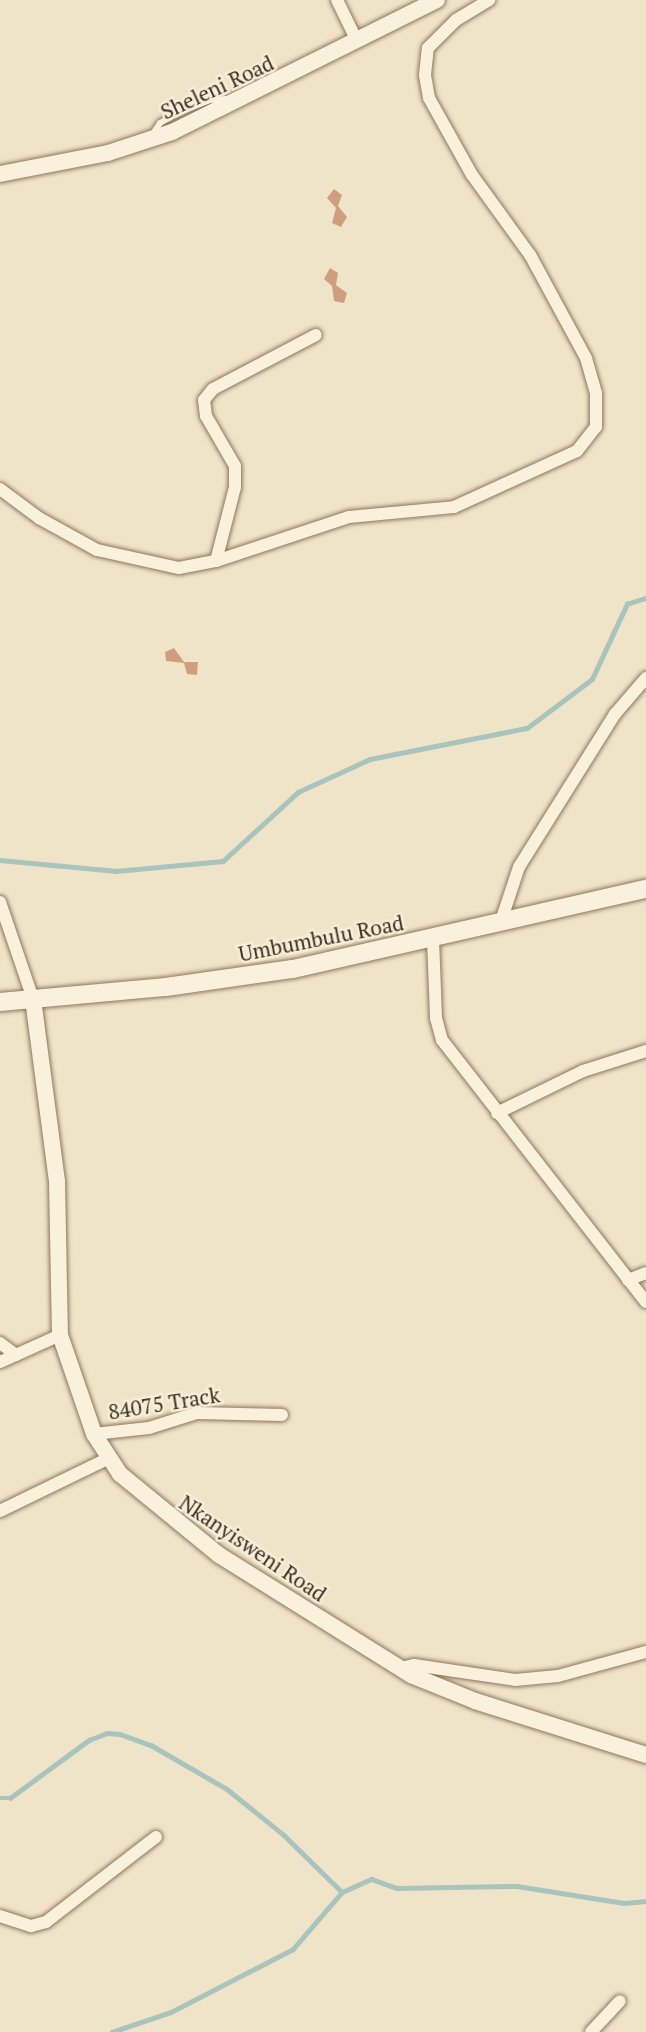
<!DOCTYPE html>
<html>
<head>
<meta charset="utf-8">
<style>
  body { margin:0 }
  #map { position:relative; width:646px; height:2032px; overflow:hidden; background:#f0e4c8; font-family:"PT Serif",serif }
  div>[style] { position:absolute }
  .stream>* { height:4.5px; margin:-2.25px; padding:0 2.25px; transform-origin:2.25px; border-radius:2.25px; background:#a9c4bc }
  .building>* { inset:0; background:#cf9f7d }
  .roads { filter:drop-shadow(0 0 2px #8d765c) drop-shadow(0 0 2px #8d765c) }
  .service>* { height:6px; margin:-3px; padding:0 3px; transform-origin:3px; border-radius:3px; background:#faf1dc }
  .minor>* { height:12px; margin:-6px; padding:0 6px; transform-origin:6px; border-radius:6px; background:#faf1dc }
  .tertiary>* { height:16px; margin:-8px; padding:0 8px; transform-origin:8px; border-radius:8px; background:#faf1dc }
  .secondary>* { height:18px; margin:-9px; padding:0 9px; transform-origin:9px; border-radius:9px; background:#faf1dc }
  span { translate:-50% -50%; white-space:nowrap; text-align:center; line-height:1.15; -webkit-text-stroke:5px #f7eed8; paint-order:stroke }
  .street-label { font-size:21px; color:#3d2e20 }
</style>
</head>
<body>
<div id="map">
  <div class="stream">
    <i style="left:0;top:860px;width:117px;rotate:5.4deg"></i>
    <i style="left:116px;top:871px;width:107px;rotate:-5.3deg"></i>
    <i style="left:223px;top:861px;width:102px;rotate:-42.6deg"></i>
    <i style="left:298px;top:792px;width:79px;rotate:-24.6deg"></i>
    <i style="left:370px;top:759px;width:160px;rotate:-11.2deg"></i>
    <i style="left:527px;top:728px;width:81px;rotate:-37deg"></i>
    <i style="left:592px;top:679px;width:83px;rotate:-65deg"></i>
    <i style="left:627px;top:604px;width:20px;rotate:-18deg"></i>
    <i style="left:0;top:1798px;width:10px"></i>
    <i style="left:10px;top:1798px;width:98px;rotate:-36.3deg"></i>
    <i style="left:89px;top:1740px;width:19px;rotate:-21deg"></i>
    <i style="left:107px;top:1733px;width:13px;rotate:4deg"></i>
    <i style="left:120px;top:1734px;width:33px;rotate:20deg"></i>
    <i style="left:151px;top:1745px;width:88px;rotate:30.1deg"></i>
    <i style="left:227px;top:1789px;width:73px;rotate:38.9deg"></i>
    <i style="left:284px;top:1835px;width:81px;rotate:44.5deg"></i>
    <i style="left:342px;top:1892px;width:32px;rotate:-24deg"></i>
    <i style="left:371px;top:1879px;width:28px;rotate:19deg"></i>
    <i style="left:397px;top:1888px;width:120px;rotate:-1deg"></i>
    <i style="left:517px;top:1886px;width:108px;rotate:9deg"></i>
    <i style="left:624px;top:1903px;width:22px;rotate:-5deg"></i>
    <i style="left:112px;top:2032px;width:62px;rotate:-18.7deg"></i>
    <i style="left:171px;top:2012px;width:137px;rotate:-27.3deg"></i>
    <i style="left:293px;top:1949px;width:75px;rotate:-49.3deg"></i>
  </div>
  <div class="building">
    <i style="clip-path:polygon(334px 189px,342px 195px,338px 206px,347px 217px,341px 227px,332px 223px,336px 208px,327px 198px)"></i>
    <i style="clip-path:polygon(330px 268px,338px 273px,336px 285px,347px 293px,344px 303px,334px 301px,332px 286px,324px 279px)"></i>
    <i style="clip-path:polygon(174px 648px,184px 662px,198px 662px,197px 675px,187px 674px,184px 663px,166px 661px,165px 652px)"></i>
  </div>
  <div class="roads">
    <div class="service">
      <i style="left:152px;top:135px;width:14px;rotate:-56deg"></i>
      <i style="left:160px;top:123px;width:23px;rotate:-29deg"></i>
      <i style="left:180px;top:112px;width:31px;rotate:-22deg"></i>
      <i style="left:209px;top:100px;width:22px;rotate:-3deg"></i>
    </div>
    <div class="minor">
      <i style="left:337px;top:0;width:46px;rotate:64deg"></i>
      <i style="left:0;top:489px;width:49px;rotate:36.6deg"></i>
      <i style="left:39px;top:518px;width:66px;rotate:28.9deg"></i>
      <i style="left:97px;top:550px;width:84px;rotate:12.4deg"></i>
      <i style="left:179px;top:568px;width:38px;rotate:-11deg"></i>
      <i style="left:216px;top:561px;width:140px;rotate:-18.3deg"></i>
      <i style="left:349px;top:517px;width:105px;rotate:-5.4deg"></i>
      <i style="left:454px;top:507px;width:135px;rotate:-24.5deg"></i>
      <i style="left:577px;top:451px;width:31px;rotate:-52deg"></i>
      <i style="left:596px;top:427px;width:34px;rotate:-90deg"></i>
      <i style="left:596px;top:393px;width:36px;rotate:-106deg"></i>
      <i style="left:586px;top:358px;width:117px;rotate:-118.5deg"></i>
      <i style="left:530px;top:255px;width:99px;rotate:-125.9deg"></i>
      <i style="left:472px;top:175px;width:88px;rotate:-119.2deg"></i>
      <i style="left:429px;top:98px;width:23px;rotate:-100deg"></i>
      <i style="left:425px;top:75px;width:27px;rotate:-84deg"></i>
      <i style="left:428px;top:48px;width:40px;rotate:-45deg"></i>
      <i style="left:456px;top:20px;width:39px;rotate:-31deg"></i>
      <i style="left:216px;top:561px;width:76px;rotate:-75.6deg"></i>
      <i style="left:235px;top:487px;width:21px;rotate:-90deg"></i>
      <i style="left:235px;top:466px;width:58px;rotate:-120.1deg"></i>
      <i style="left:206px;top:416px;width:16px;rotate:-97deg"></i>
      <i style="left:204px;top:400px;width:14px;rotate:-51deg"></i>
      <i style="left:213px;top:389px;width:116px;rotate:-27.7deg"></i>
      <i style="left:0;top:902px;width:102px;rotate:71.2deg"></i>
      <i style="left:500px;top:924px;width:60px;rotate:-71.6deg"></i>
      <i style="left:519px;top:867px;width:181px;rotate:-57.9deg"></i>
      <i style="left:615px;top:714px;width:48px;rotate:-49.3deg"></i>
      <i style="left:433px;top:939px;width:79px;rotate:87.8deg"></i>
      <i style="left:436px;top:1018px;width:23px;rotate:75deg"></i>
      <i style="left:442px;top:1040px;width:332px;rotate:52.1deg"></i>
      <i style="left:497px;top:1113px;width:96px;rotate:-26deg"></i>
      <i style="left:583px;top:1071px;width:66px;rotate:-17.6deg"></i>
      <i style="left:628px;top:1280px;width:19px;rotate:-21deg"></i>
      <i style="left:0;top:1343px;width:20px;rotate:37deg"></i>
      <i style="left:0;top:1362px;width:66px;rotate:-24.2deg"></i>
      <i style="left:94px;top:1434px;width:55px;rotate:-6.2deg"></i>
      <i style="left:149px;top:1428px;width:50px;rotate:-17.4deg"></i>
      <i style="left:197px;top:1413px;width:85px;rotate:1.3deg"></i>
      <i style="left:0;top:1511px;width:119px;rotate:-25.9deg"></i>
      <i style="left:400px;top:1668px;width:14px;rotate:-12deg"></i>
      <i style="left:414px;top:1665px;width:102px;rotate:8.4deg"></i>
      <i style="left:515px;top:1680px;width:43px;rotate:-5.3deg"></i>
      <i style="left:558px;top:1676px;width:91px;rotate:-15.3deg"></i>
      <i style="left:0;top:1916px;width:33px;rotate:18deg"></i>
      <i style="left:31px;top:1926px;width:16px;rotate:-15deg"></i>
      <i style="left:46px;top:1922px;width:139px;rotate:-37.7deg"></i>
      <i style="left:591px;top:2032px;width:42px;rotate:-46.9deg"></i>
    </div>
    <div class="tertiary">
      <i style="left:0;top:174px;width:110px;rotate:-11deg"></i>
      <i style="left:108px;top:153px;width:67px;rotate:-18.2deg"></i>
      <i style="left:172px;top:132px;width:296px;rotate:-26.5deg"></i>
      <i style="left:33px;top:999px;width:184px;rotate:82.5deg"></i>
      <i style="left:57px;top:1181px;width:154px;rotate:88.9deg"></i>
      <i style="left:60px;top:1335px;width:105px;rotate:71deg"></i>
      <i style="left:94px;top:1434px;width:48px;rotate:57deg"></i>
      <i style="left:120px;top:1474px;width:128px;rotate:39.3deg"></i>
      <i style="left:219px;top:1555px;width:226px;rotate:32deg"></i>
      <i style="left:411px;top:1675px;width:69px;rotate:22.1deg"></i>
      <i style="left:475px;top:1701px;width:179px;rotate:17.5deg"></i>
    </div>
    <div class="secondary">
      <i style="left:0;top:1002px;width:167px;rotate:-5.2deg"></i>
      <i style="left:166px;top:987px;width:128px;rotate:-8.1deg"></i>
      <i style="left:293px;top:969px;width:362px;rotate:-12.8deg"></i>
    </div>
  </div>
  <div class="street-label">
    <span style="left:217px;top:87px;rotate:-25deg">Sheleni Road</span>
    <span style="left:321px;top:938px;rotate:-11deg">Umbumbulu Road</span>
    <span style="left:164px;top:1403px;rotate:-9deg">84075 Track</span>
    <span style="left:253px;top:1548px;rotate:34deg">Nkanyisweni Road</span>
  </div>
</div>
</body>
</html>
